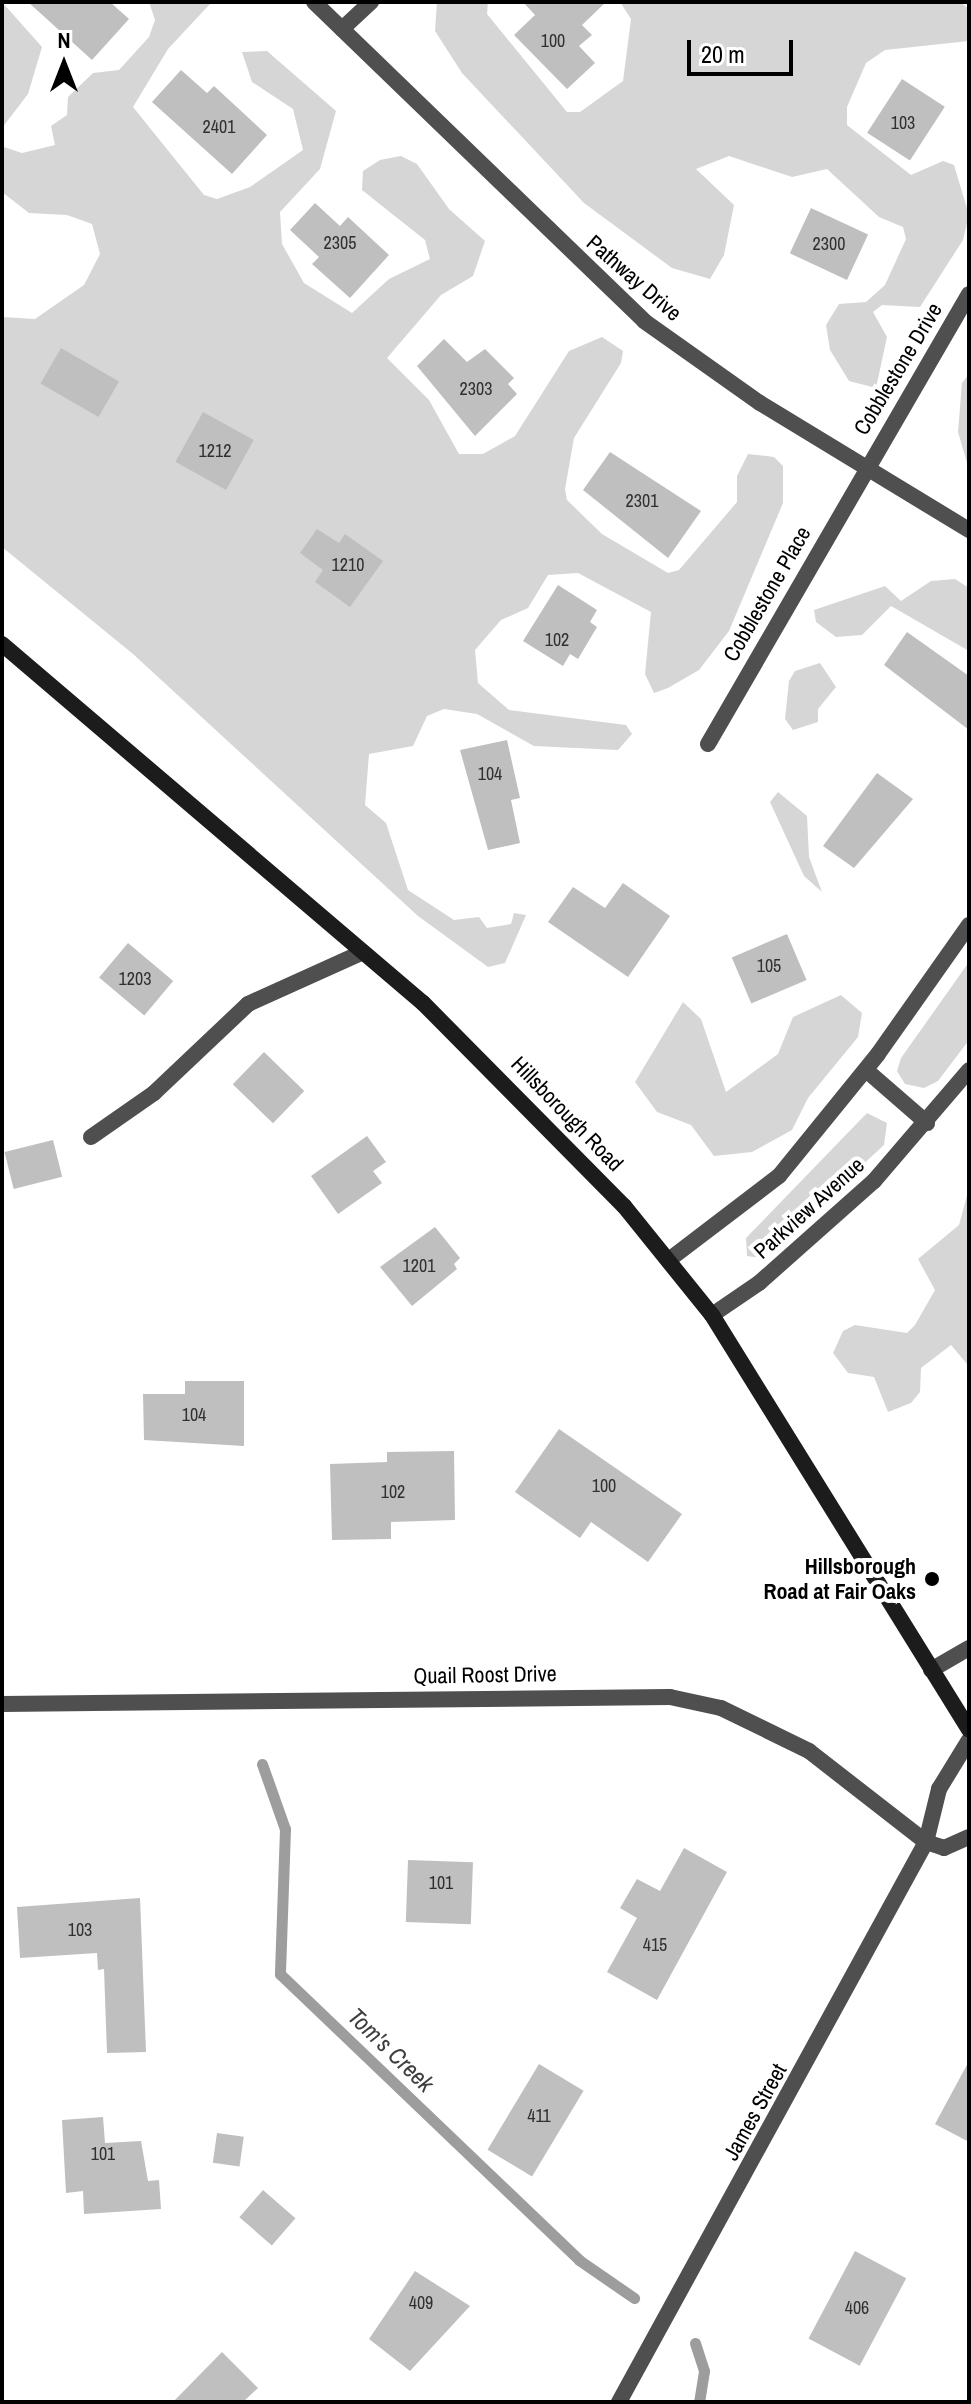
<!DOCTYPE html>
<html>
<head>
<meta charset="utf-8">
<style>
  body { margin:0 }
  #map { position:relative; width:971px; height:2404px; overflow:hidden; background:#fff; font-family:"Archivo Narrow",sans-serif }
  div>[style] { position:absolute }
  .green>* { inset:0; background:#d6d6d6 }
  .stream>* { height:11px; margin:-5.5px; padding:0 5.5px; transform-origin:5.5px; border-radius:5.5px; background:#9d9d9d }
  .building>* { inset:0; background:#bfbfbf; transform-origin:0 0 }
  .service>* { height:16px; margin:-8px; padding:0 8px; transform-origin:8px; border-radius:8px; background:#4f4f4f }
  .minor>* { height:16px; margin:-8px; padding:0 8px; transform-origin:8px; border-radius:8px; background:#4f4f4f }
  .secondary>* { height:16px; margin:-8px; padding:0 8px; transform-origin:8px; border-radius:8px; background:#1c1c1c }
  .dots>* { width:22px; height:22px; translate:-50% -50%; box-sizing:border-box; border:4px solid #fff; border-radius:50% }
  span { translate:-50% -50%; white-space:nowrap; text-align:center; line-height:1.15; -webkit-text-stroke:8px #fff; paint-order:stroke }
  .number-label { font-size:18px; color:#303030 }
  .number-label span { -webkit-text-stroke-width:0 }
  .street-label { font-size:22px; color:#000 }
  .poi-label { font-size:22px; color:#000; font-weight:700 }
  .right { translate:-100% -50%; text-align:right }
  .water-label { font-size:24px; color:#3e3e3e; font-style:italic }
  .frame { position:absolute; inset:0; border:4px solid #000; pointer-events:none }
  .north { position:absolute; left:24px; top:24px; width:80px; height:80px; -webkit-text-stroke:6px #fff; paint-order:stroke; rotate:0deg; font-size:22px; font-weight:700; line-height:32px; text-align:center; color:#000 }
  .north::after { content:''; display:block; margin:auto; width:28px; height:36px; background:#000; clip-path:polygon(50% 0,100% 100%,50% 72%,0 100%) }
  .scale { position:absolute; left:687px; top:40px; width:106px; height:36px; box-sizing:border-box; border:4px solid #000; border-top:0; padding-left:10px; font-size:24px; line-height:28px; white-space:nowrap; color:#000; -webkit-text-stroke:6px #fff; paint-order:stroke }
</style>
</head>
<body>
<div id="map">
  <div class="green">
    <i style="clip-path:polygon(2px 2px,42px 47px,28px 94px,2px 128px)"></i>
    <i style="clip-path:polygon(149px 2px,210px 4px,168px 49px,133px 107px,204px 195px,217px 199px,250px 187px,303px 150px,293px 109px,252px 82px,242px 52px,267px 51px,336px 111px,320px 169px,280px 212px,282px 244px,304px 283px,352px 313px,389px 279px,430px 259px,425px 240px,362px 190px,363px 171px,380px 160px,401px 156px,417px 164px,449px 209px,485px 241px,473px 276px,441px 295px,387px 358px,429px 400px,459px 454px,483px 454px,515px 436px,569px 351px,602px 337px,623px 351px,621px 363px,574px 438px,565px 489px,567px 500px,602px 534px,668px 573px,679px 570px,737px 502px,737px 476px,748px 454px,774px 457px,783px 466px,783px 503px,729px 631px,699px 670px,668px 688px,654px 693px,645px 674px,651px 612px,578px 573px,548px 575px,528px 608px,501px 620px,475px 650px,478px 683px,509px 710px,626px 725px,632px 734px,618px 750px,534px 746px,477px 714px,444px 709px,427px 716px,413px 746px,369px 754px,365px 805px,386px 823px,408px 890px,454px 920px,479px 917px,487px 928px,511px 924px,514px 913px,526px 915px,505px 963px,488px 967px,418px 916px,133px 654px,2px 547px,2px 317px,35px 319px,84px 285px,100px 254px,92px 224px,67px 215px,29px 213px,2px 192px,2px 135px,4px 147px,22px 153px,55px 145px,51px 126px,67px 115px,68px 97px,93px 73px,119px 70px,149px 37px,155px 20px)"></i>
    <i style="clip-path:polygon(437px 2px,488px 2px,487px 14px,567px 112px,580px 112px,623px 81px,631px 19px,620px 2px,960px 2px,969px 9px,969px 41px,885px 50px,866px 63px,847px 107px,847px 125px,911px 175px,943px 161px,954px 165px,969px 215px,963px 240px,920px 307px,882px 305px,873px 312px,887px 337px,876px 388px,849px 381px,830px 350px,826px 325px,839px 304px,866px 302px,885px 285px,906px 239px,903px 227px,879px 217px,827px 169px,792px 177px,729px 156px,696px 169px,734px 205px,724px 255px,710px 279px,672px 268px,584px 203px,462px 73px,435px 31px)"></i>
    <i style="clip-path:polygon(969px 374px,969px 470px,958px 432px,962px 383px)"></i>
    <i style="clip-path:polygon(955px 579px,969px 588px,969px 651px,891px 606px,862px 635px,836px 637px,816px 622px,814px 610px,885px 586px,901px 601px,931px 581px)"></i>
    <i style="clip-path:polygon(820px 663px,836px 687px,818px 709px,818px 722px,793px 730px,785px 719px,789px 681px,795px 671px)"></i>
    <i style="clip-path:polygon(778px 792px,807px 816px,809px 857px,822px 892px,804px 876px,770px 802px)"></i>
    <i style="clip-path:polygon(969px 962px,969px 1040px,938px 1081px,924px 1088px,905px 1084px,897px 1071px,901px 1058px)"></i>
    <i style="clip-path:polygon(841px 995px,862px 1013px,858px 1037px,808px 1098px,792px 1130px,752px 1152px,714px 1156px,691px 1125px,657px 1112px,635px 1082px,683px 1002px,701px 1019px,726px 1092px,778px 1054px,793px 1017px)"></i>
    <i style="clip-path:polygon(867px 1113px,887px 1123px,884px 1145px,761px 1258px,747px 1256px,746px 1238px)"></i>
    <i style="clip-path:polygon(969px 1188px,969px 1380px,967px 1364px,951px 1345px,921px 1368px,920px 1392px,911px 1403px,888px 1412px,874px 1377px,848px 1373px,833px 1353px,843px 1331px,855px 1325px,907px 1333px,915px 1325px,935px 1290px,918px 1259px,959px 1225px)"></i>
  </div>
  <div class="stream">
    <i style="left:262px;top:1764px;width:69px;rotate:70.5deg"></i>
    <i style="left:285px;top:1829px;width:145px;rotate:92deg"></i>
    <i style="left:280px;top:1974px;width:414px;rotate:43.7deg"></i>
    <i style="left:579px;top:2260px;width:67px;rotate:34.6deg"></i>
    <i style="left:695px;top:2343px;width:29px;rotate:72deg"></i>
    <i style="left:704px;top:2371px;width:31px;rotate:99deg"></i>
  </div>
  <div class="building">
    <i style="clip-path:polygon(28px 2px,110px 2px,129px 19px,92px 60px)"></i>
    <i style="clip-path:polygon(523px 2px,606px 2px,582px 25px,592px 35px,579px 46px,595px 63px,567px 89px,514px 35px,535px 15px)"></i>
    <i style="clip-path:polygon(181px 70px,207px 93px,214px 86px,267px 135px,232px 174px,152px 102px)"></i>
    <i style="left:902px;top:79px;width:51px;height:64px;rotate:33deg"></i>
    <i style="clip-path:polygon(315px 203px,340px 226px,348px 217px,389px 255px,350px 298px,312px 264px,319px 257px,290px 230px)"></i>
    <i style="left:811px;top:208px;width:63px;height:50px;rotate:25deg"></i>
    <i style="clip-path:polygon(444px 339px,467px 362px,485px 349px,514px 378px,508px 384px,517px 394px,475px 436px,417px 366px)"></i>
    <i style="left:61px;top:348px;width:67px;height:41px;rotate:30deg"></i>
    <i style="left:203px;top:412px;width:58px;height:57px;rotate:29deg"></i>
    <i style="clip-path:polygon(610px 452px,701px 511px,668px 558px,583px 490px)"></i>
    <i style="clip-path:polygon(317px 529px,339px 543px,345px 534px,383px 561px,350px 607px,315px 582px,323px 570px,300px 553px)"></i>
    <i style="clip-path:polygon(558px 585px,597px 610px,590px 622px,597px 627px,578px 659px,570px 654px,563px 666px,523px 641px)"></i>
    <i style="clip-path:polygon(907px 632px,969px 676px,969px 730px,884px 665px)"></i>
    <i style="clip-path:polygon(507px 740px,520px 798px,511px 800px,520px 843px,488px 850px,460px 750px)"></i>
    <i style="clip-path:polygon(877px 773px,913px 799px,854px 868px,823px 846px)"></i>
    <i style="clip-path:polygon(623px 883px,670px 916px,628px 977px,548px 922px,573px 887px,605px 908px)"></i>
    <i style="left:787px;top:934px;width:50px;height:60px;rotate:67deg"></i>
    <i style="left:128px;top:943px;width:59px;height:45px;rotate:40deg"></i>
    <i style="left:264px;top:1052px;width:56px;height:45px;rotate:44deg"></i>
    <i style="clip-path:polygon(367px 1136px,386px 1162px,373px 1171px,382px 1183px,338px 1214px,311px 1176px)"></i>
    <i style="left:53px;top:1140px;width:38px;height:50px;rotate:76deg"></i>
    <i style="clip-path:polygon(435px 1227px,460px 1258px,454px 1264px,457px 1269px,412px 1306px,380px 1267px)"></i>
    <i style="clip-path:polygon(185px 1381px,244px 1381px,244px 1446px,144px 1440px,143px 1394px,185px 1394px)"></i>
    <i style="clip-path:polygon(559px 1429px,682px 1514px,648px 1562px,591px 1522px,580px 1538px,515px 1492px)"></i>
    <i style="clip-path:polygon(454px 1451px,455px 1520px,391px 1522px,391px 1539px,332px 1540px,330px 1464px,387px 1462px,387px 1452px)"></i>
    <i style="clip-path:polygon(684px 1848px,727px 1872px,657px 2000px,607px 1972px,637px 1918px,620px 1908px,637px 1879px,660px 1891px)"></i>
    <i style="left:408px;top:1860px;width:65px;height:62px;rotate:2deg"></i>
    <i style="clip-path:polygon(140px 1898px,146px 2052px,107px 2053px,104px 1969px,98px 1970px,97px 1953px,20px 1958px,17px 1907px)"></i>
    <i style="clip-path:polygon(969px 2061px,969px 2142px,935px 2124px)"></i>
    <i style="left:539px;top:2064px;width:52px;height:100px;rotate:31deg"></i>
    <i style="clip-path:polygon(103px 2117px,105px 2143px,141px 2141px,148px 2181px,159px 2180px,161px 2209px,84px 2214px,83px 2191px,66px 2193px,62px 2120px)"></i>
    <i style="left:217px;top:2133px;width:27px;height:30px;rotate:8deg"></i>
    <i style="left:263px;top:2190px;width:43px;height:36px;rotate:41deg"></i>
    <i style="left:855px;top:2251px;width:58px;height:99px;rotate:28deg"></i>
    <i style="clip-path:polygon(415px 2271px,470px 2306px,410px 2371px,369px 2339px)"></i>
    <i style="clip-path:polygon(222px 2352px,258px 2388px,243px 2402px,173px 2402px)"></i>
  </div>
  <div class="service">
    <i style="left:91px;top:1137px;width:77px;rotate:-34.9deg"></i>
    <i style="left:154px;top:1093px;width:129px;rotate:-43.4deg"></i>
    <i style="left:248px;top:1004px;width:126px;rotate:-24.3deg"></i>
    <i style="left:931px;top:1670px;width:44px;rotate:-30.1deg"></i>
  </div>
  <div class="minor">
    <i style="left:314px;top:2px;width:459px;rotate:44deg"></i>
    <i style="left:644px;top:321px;width:142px;rotate:35.3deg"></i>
    <i style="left:760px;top:403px;width:245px;rotate:31.3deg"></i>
    <i style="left:342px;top:29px;width:40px;rotate:-43deg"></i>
    <i style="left:708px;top:744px;width:520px;rotate:-59.89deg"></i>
    <i style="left:866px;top:1070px;width:81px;rotate:41deg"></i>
    <i style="left:670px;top:1259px;width:137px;rotate:-37.3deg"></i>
    <i style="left:779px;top:1176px;width:157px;rotate:-50.9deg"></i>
    <i style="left:878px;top:1054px;width:158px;rotate:-54.8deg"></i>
    <i style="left:712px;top:1315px;width:57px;rotate:-34.2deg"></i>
    <i style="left:759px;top:1283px;width:154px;rotate:-41.6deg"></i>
    <i style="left:874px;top:1181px;width:146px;rotate:-49.4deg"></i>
    <i style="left:2px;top:1704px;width:668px;rotate:-0.6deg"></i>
    <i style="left:670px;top:1697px;width:52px;rotate:12.2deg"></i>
    <i style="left:721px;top:1708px;width:98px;rotate:26deg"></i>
    <i style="left:809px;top:1751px;width:148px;rotate:37.9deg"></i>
    <i style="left:926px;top:1842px;width:19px;rotate:18deg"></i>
    <i style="left:944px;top:1848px;width:27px;rotate:-24deg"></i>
    <i style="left:619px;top:2402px;width:639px;rotate:-61.27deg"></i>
    <i style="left:926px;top:1842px;width:55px;rotate:-76.2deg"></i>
    <i style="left:939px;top:1789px;width:57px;rotate:-58.5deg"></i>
  </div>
  <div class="secondary">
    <i style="left:2px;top:644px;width:553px;rotate:40.46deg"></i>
    <i style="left:423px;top:1003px;width:286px;rotate:45.3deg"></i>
    <i style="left:624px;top:1206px;width:140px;rotate:51.1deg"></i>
    <i style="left:712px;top:1315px;width:488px;rotate:58.2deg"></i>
  </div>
  <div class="dots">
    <i style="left:932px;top:1579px;background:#000"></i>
  </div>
  <div class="number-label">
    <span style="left:553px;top:41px">100</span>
    <span style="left:903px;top:123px">103</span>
    <span style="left:219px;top:127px">2401</span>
    <span style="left:340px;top:243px">2305</span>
    <span style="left:829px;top:244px">2300</span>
    <span style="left:476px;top:389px">2303</span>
    <span style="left:215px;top:451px">1212</span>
    <span style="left:642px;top:501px">2301</span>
    <span style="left:348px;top:565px">1210</span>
    <span style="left:557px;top:640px">102</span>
    <span style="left:490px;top:774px">104</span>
    <span style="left:769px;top:966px">105</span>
    <span style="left:135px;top:979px">1203</span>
    <span style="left:419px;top:1266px">1201</span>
    <span style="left:194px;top:1415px">104</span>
    <span style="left:604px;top:1486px">100</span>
    <span style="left:393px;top:1492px">102</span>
    <span style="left:441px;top:1883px">101</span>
    <span style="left:80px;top:1930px">103</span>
    <span style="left:655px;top:1945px">415</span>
    <span style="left:539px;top:2116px">411</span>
    <span style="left:103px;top:2154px">101</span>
    <span style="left:421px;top:2303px">409</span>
    <span style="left:857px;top:2308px">406</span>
  </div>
  <div class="street-label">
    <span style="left:634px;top:278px;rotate:41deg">Pathway Drive</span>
    <span style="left:898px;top:369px;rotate:-59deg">Cobblestone Drive</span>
    <span style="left:767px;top:594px;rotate:-60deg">Cobblestone Place</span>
    <span style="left:567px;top:1114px;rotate:46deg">Hillsborough Road</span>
    <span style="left:809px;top:1208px;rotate:-42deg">Parkview Avenue</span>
    <span style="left:485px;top:1675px;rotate:-1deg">Quail Roost Drive</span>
    <span style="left:755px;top:2112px;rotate:-61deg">James Street</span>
  </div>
  <div class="poi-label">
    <span class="right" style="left:916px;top:1579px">Hillsborough<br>Road at Fair Oaks</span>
  </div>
  <div class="water-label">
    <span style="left:391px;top:2050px;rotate:44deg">Tom's Creek</span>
  </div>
  <div class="frame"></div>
  <div class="north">N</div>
  <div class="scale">20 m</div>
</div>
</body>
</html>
